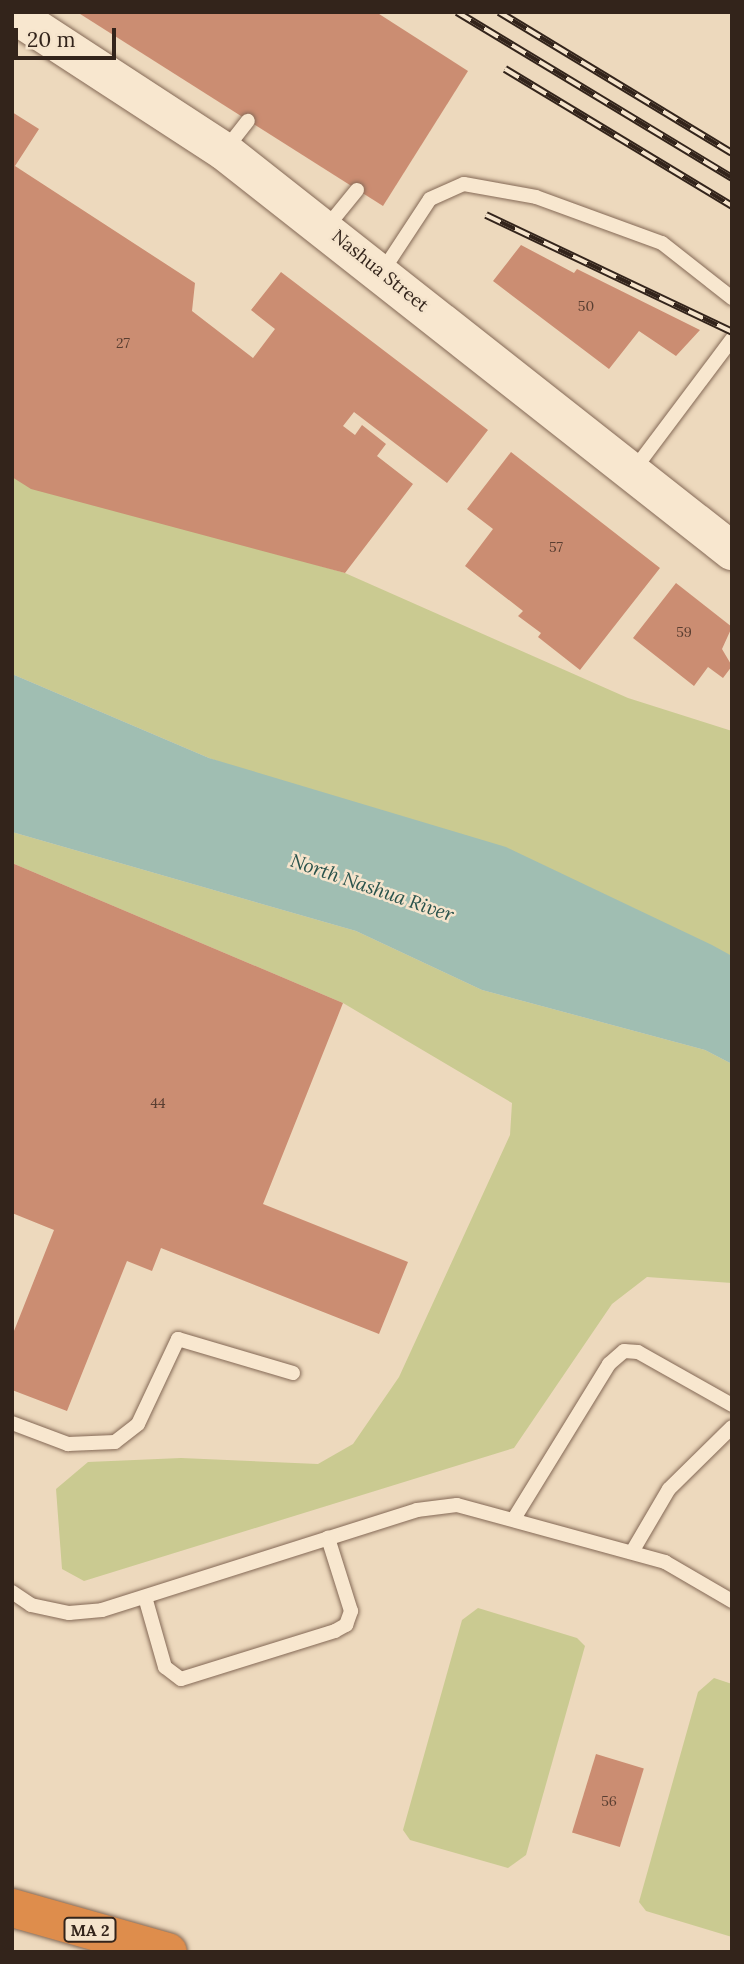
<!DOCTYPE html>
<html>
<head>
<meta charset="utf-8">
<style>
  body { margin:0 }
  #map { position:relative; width:744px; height:1964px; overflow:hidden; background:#edd9bd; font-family:Lora,serif }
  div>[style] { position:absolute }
  .green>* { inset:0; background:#caca91 }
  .water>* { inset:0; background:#a0beb2 }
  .building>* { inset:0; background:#cb8d72; transform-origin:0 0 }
  .roads { filter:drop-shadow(0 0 2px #846956) drop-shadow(0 0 2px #846956) }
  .lane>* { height:14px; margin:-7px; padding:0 7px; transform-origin:7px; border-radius:7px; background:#f8e7cf }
  .secondary>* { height:38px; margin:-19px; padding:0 19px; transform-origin:19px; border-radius:19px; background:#f8e7cf }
  .highway>* { height:38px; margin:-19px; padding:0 19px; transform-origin:19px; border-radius:19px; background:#de8d4c }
  .rail>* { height:8px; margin-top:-4px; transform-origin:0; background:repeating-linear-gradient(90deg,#f5e4cc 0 16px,#33241b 0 32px); box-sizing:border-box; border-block:2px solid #33241b }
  span { translate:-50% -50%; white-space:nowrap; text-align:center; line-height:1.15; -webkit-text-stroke:5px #f5e4cc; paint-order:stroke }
  .number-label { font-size:14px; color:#593e31 }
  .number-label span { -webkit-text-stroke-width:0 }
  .shield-label span { padding:2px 5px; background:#f5e4cc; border:2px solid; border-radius:5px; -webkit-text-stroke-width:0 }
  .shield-label { font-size:16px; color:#33241b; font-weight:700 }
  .street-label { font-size:18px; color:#33241b }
  .water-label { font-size:19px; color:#2a534c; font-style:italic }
  .frame { position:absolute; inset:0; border:14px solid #33241b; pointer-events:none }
  .scale { position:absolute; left:14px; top:28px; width:102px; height:32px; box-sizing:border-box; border:4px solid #33241b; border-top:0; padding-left:9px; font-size:21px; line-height:24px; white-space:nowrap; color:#33241b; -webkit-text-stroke:5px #f5e4cc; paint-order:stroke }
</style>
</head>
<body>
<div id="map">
  <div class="green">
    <i style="clip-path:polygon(12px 477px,345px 573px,628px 698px,732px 731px,732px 956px,209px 758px,12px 674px)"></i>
    <i style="clip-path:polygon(12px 832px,356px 931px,482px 990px,705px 1050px,732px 1064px,732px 1283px,647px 1277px,612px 1304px,514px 1448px,84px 1581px,62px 1569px,56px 1489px,88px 1462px,181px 1458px,318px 1464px,353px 1444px,399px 1377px,510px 1135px,512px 1103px,343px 1003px,12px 863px)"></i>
    <i style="clip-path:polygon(478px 1608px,577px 1638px,585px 1646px,526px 1855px,508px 1868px,410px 1840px,403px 1830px,462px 1620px)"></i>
    <i style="clip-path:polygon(714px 1678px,732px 1684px,732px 1937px,646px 1911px,639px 1902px,698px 1692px)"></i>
  </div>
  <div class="water">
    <i style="clip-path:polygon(12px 674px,209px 758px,506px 847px,712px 945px,732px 956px,732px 1064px,705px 1050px,482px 990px,356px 931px,12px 832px)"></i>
  </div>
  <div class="building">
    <i style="clip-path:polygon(77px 12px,376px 12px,468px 71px,383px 206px)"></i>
    <i style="clip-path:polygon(12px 112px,39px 129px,15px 166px,195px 283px,192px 311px,253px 358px,275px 329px,251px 310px,281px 272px,488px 430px,447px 483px,354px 412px,343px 426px,355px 435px,362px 425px,386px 444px,377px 456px,413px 484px,345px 573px,31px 489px,12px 477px)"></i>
    <i style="clip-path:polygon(521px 245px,574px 273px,577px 269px,700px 330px,676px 356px,639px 331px,609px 369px,493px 281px)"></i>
    <i style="clip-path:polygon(511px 452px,660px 568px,580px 670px,538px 637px,541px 633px,518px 616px,523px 611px,465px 566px,493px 529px,467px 509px)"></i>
    <i style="clip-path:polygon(676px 583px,732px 627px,722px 649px,732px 666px,723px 678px,708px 667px,694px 686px,633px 638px)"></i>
    <i style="clip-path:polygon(12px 863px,343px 1003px,263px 1204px,408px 1262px,379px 1334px,161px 1248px,152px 1271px,127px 1261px,67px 1411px,12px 1390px,12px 1336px,54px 1230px,12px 1213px)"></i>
    <i style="left:596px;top:1754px;width:50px;height:82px;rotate:17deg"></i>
  </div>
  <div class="roads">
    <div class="lane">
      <i style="left:225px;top:150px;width:37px;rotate:-52deg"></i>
      <i style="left:326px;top:228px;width:49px;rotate:-50.8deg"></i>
      <i style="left:382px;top:272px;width:87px;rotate:-56.7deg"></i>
      <i style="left:430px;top:199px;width:37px;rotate:-24deg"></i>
      <i style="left:464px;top:184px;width:73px;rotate:10.2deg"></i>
      <i style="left:536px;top:197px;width:134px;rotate:20.1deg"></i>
      <i style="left:662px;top:243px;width:89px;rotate:38.2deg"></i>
      <i style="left:633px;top:471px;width:165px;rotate:-53.1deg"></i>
      <i style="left:12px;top:1423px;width:60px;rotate:20.6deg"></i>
      <i style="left:68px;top:1444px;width:47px;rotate:-2.4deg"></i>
      <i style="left:115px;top:1442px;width:29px;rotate:-38deg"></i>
      <i style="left:138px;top:1424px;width:94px;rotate:-64.8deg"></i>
      <i style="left:178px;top:1339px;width:120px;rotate:16.5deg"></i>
      <i style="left:515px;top:1517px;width:180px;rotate:-58.4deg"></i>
      <i style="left:609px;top:1364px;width:20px;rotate:-41deg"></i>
      <i style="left:624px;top:1351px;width:14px;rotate:4deg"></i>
      <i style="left:638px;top:1352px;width:108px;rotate:29.4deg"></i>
      <i style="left:632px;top:1552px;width:73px;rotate:-59.6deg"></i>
      <i style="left:669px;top:1489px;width:88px;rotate:-44.5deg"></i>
      <i style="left:12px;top:1592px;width:23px;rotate:34deg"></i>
      <i style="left:31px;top:1605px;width:39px;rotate:12deg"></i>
      <i style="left:69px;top:1613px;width:33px;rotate:-5deg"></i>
      <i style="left:102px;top:1610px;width:330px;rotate:-17.6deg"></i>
      <i style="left:417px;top:1510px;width:40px;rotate:-7.1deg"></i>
      <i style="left:457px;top:1505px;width:216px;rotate:15.3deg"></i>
      <i style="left:665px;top:1562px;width:78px;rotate:30.2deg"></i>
      <i style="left:145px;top:1597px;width:73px;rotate:74.1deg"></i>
      <i style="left:165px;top:1667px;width:20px;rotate:37deg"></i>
      <i style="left:181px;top:1679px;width:161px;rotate:-17.3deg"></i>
      <i style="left:335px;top:1631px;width:13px;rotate:-29deg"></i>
      <i style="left:346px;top:1625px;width:15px;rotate:-70deg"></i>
      <i style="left:351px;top:1611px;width:77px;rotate:-107.5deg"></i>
    </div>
    <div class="secondary">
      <i style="left:12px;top:13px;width:253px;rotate:33.1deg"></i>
      <i style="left:224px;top:151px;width:647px;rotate:38.22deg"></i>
    </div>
    <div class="highway">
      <i style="left:12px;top:1908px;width:162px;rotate:15.8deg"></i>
    </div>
  </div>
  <div class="rail">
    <i style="left:457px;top:12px;width:321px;rotate:31.1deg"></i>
    <i style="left:499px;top:12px;width:272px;rotate:31.2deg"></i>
    <i style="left:505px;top:69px;width:265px;rotate:31.1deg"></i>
    <i style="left:486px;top:215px;width:272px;rotate:25.4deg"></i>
  </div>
  <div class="number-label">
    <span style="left:586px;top:306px">50</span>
    <span style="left:123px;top:343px">27</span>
    <span style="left:556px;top:547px">57</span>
    <span style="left:684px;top:632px">59</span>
    <span style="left:158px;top:1103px">44</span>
    <span style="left:609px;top:1801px">56</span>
  </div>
  <div class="shield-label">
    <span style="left:90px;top:1930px">MA 2</span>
  </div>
  <div class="street-label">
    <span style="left:380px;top:271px;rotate:39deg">Nashua Street</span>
  </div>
  <div class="water-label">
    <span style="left:372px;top:888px;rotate:19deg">North Nashua River</span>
  </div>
  <div class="frame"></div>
  <div class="scale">20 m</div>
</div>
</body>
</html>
